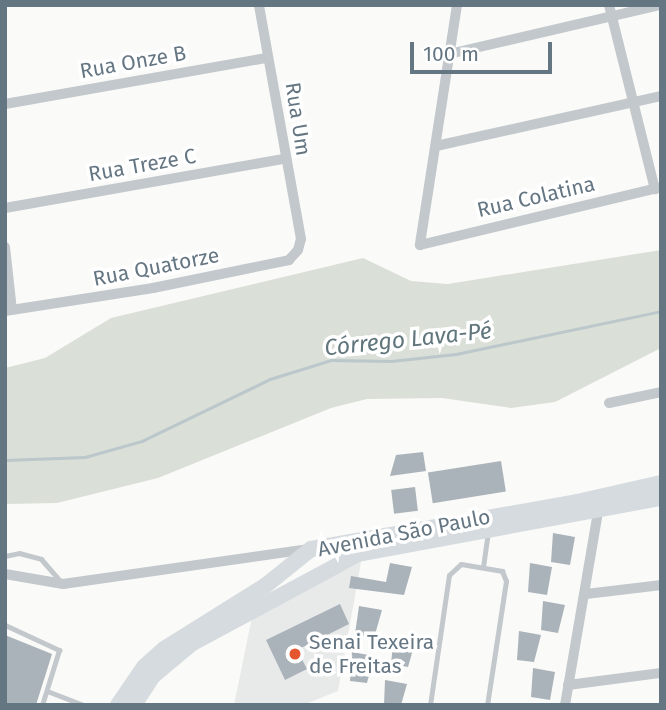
<!DOCTYPE html>
<html>
<head>
<meta charset="utf-8">
<style>
  body { margin:0 }
  #map { position:relative; width:666px; height:710px; overflow:hidden; background:#fafaf8; font-family:"Fira Sans",sans-serif }
  div>[style] { position:absolute }
  .built>* { inset:0; background:#e8e9e9 }
  .green>* { inset:0; background:#dadfd7 }
  .stream>* { height:2.5px; margin:-1.25px; padding:0 1.25px; transform-origin:1.25px; border-radius:1.25px; background:#bbc7cb }
  .building>* { inset:0; background:#aab3b9; transform-origin:0 0 }
  .lane>* { height:5px; margin:-2.5px; padding:0 2.5px; transform-origin:2.5px; border-radius:2.5px; background:#c3c8cc }
  .street>* { height:10px; margin:-5px; padding:0 5px; transform-origin:5px; border-radius:5px; background:#c3c8cc }
  .secondary>* { height:16px; margin:-8px; padding:0 8px; transform-origin:8px; border-radius:8px; background:#d6dbdf }
  .dots>* { width:19px; height:19px; translate:-50% -50%; box-sizing:border-box; border:4px solid #fff; border-radius:50% }
  span { translate:-50% -50%; white-space:nowrap; text-align:center; line-height:1.15; -webkit-text-stroke:7px #fff; paint-order:stroke }
  .street-label { font-size:21px; color:#657683 }
  .poi-label { font-size:21px; color:#657683 }
  .left { translate:0 -50%; text-align:left }
  .water-label { font-size:23px; color:#60757c; font-style:italic }
  .frame { position:absolute; inset:0; border:7px solid #657683; pointer-events:none }
  .scale { position:absolute; left:410px; top:42px; width:142px; height:32px; box-sizing:border-box; border:4px solid #657683; border-top:0; padding-left:9px; font-size:21px; line-height:24px; white-space:nowrap; color:#657683; -webkit-text-stroke:5px #fff; paint-order:stroke }
</style>
</head>
<body>
<div id="map">
  <div class="built">
    <i style="clip-path:polygon(361px 562px,338px 691px,303px 705px,234px 705px,252px 617px)"></i>
  </div>
  <div class="green">
    <i style="clip-path:polygon(661px 250px,661px 348px,555px 402px,511px 408px,442px 398px,367px 399px,331px 408px,158px 478px,57px 503px,5px 504px,5px 368px,45px 358px,111px 318px,363px 258px,411px 281px,448px 284px)"></i>
  </div>
  <div class="stream">
    <i style="left:5px;top:460px;width:80px;rotate:-2.1deg"></i>
    <i style="left:85px;top:457px;width:59px;rotate:-15.7deg"></i>
    <i style="left:142px;top:441px;width:142px;rotate:-25.8deg"></i>
    <i style="left:270px;top:379px;width:64px;rotate:-17.3deg"></i>
    <i style="left:331px;top:360px;width:60px;rotate:1deg"></i>
    <i style="left:391px;top:361px;width:65px;rotate:-6.1deg"></i>
    <i style="left:456px;top:354px;width:209px;rotate:-11.8deg"></i>
  </div>
  <div class="building">
    <i style="clip-path:polygon(423px 452px,426px 471px,390px 476px,396px 455px)"></i>
    <i style="left:501px;top:461px;width:31px;height:74px;rotate:81deg"></i>
    <i style="left:415px;top:487px;width:24px;height:24px;rotate:83deg"></i>
    <i style="clip-path:polygon(553px 533px,575px 537px,570px 565px,551px 562px)"></i>
    <i style="clip-path:polygon(390px 563px,412px 567px,404px 595px,349px 588px,351px 576px,386px 582px)"></i>
    <i style="clip-path:polygon(530px 563px,552px 567px,547px 595px,528px 592px)"></i>
    <i style="clip-path:polygon(543px 601px,565px 605px,558px 633px,541px 630px)"></i>
    <i style="clip-path:polygon(340px 604px,349px 624px,297px 650px,307px 669px,285px 680px,266px 640px)"></i>
    <i style="clip-path:polygon(359px 606px,382px 610px,374px 638px,355px 634px)"></i>
    <i style="clip-path:polygon(519px 631px,541px 635px,534px 662px,517px 660px)"></i>
    <i style="clip-path:polygon(5px 635px,52px 654px,36px 705px,5px 705px)"></i>
    <i style="clip-path:polygon(394px 635px,416px 639px,408px 667px,391px 664px)"></i>
    <i style="clip-path:polygon(352px 652px,374px 656px,367px 683px,350px 681px)"></i>
    <i style="clip-path:polygon(533px 668px,555px 672px,550px 700px,531px 697px)"></i>
    <i style="clip-path:polygon(385px 680px,407px 684px,401px 705px,384px 705px)"></i>
  </div>
  <div class="lane">
    <i style="left:5px;top:556px;width:14px;rotate:-12deg"></i>
    <i style="left:19px;top:553px;width:23px;rotate:15deg"></i>
    <i style="left:41px;top:559px;width:33px;rotate:49deg"></i>
    <i style="left:483px;top:567px;width:35px;rotate:-82deg"></i>
    <i style="left:5px;top:625px;width:60px;rotate:24.8deg"></i>
    <i style="left:59px;top:650px;width:58px;rotate:107.2deg"></i>
    <i style="left:47px;top:691px;width:39px;rotate:21deg"></i>
    <i style="left:430px;top:705px;width:131px;rotate:-81.7deg"></i>
    <i style="left:449px;top:575px;width:16px;rotate:-43deg"></i>
    <i style="left:461px;top:564px;width:42px;rotate:9.7deg"></i>
    <i style="left:502px;top:571px;width:11px;rotate:68deg"></i>
    <i style="left:506px;top:581px;width:125px;rotate:98.7deg"></i>
  </div>
  <div class="street">
    <i style="left:457px;top:5px;width:243px;rotate:98.8deg"></i>
    <i style="left:420px;top:245px;width:248px;rotate:-13.5deg"></i>
    <i style="left:609px;top:5px;width:190px;rotate:76deg"></i>
    <i style="left:449px;top:54px;width:216px;rotate:-13.1deg"></i>
    <i style="left:5px;top:104px;width:266px;rotate:-10deg"></i>
    <i style="left:436px;top:146px;width:230px;rotate:-12.5deg"></i>
    <i style="left:5px;top:208px;width:283px;rotate:-10deg"></i>
    <i style="left:5px;top:247px;width:63px;rotate:83.7deg"></i>
    <i style="left:5px;top:311px;width:150px;rotate:-8.8deg"></i>
    <i style="left:153px;top:288px;width:139px;rotate:-11.6deg"></i>
    <i style="left:289px;top:260px;width:13px;rotate:-48deg"></i>
    <i style="left:298px;top:250px;width:11px;rotate:-75deg"></i>
    <i style="left:301px;top:239px;width:238px;rotate:-100.2deg"></i>
    <i style="left:609px;top:403px;width:53px;rotate:-11.9deg"></i>
    <i style="left:5px;top:574px;width:59px;rotate:9.8deg"></i>
    <i style="left:63px;top:584px;width:249px;rotate:-8.1deg"></i>
    <i style="left:586px;top:594px;width:76px;rotate:-6.8deg"></i>
    <i style="left:568px;top:685px;width:94px;rotate:-7.4deg"></i>
    <i style="left:565px;top:705px;width:197px;rotate:-80.3deg"></i>
  </div>
  <div class="secondary">
    <i style="left:118px;top:705px;width:46px;rotate:-55.6deg"></i>
    <i style="left:144px;top:667px;width:27px;rotate:-42deg"></i>
    <i style="left:164px;top:649px;width:119px;rotate:-32deg"></i>
    <i style="left:265px;top:586px;width:59px;rotate:-38.8deg"></i>
    <i style="left:311px;top:549px;width:270px;rotate:-10deg"></i>
    <i style="left:577px;top:502px;width:86px;rotate:-12.7deg"></i>
    <i style="left:134px;top:705px;width:35px;rotate:-57deg"></i>
    <i style="left:153px;top:676px;width:50px;rotate:-40.1deg"></i>
    <i style="left:191px;top:644px;width:190px;rotate:-28.3deg"></i>
    <i style="left:358px;top:554px;width:308px;rotate:-10.5deg"></i>
  </div>
  <div class="dots">
    <i style="left:295px;top:654px;background:#e4572e"></i>
  </div>
  <div class="street-label">
    <span style="left:133px;top:62px;rotate:-10deg">Rua Onze B</span>
    <span style="left:298px;top:119px;rotate:81deg">Rua Um</span>
    <span style="left:142px;top:165px;rotate:-10deg">Rua Treze C</span>
    <span style="left:536px;top:197px;rotate:-13deg">Rua Colatina</span>
    <span style="left:156px;top:267px;rotate:-11deg">Rua Quatorze</span>
    <span style="left:404px;top:533px;rotate:-11deg">Avenida São Paulo</span>
  </div>
  <div class="poi-label">
    <span class="left" style="left:309px;top:654px">Senai Texeira<br>de Freitas</span>
  </div>
  <div class="water-label">
    <span style="left:408px;top:339px;rotate:-6deg">Córrego Lava-Pé</span>
  </div>
  <div class="frame"></div>
  <div class="scale">100 m</div>
</div>
</body>
</html>
